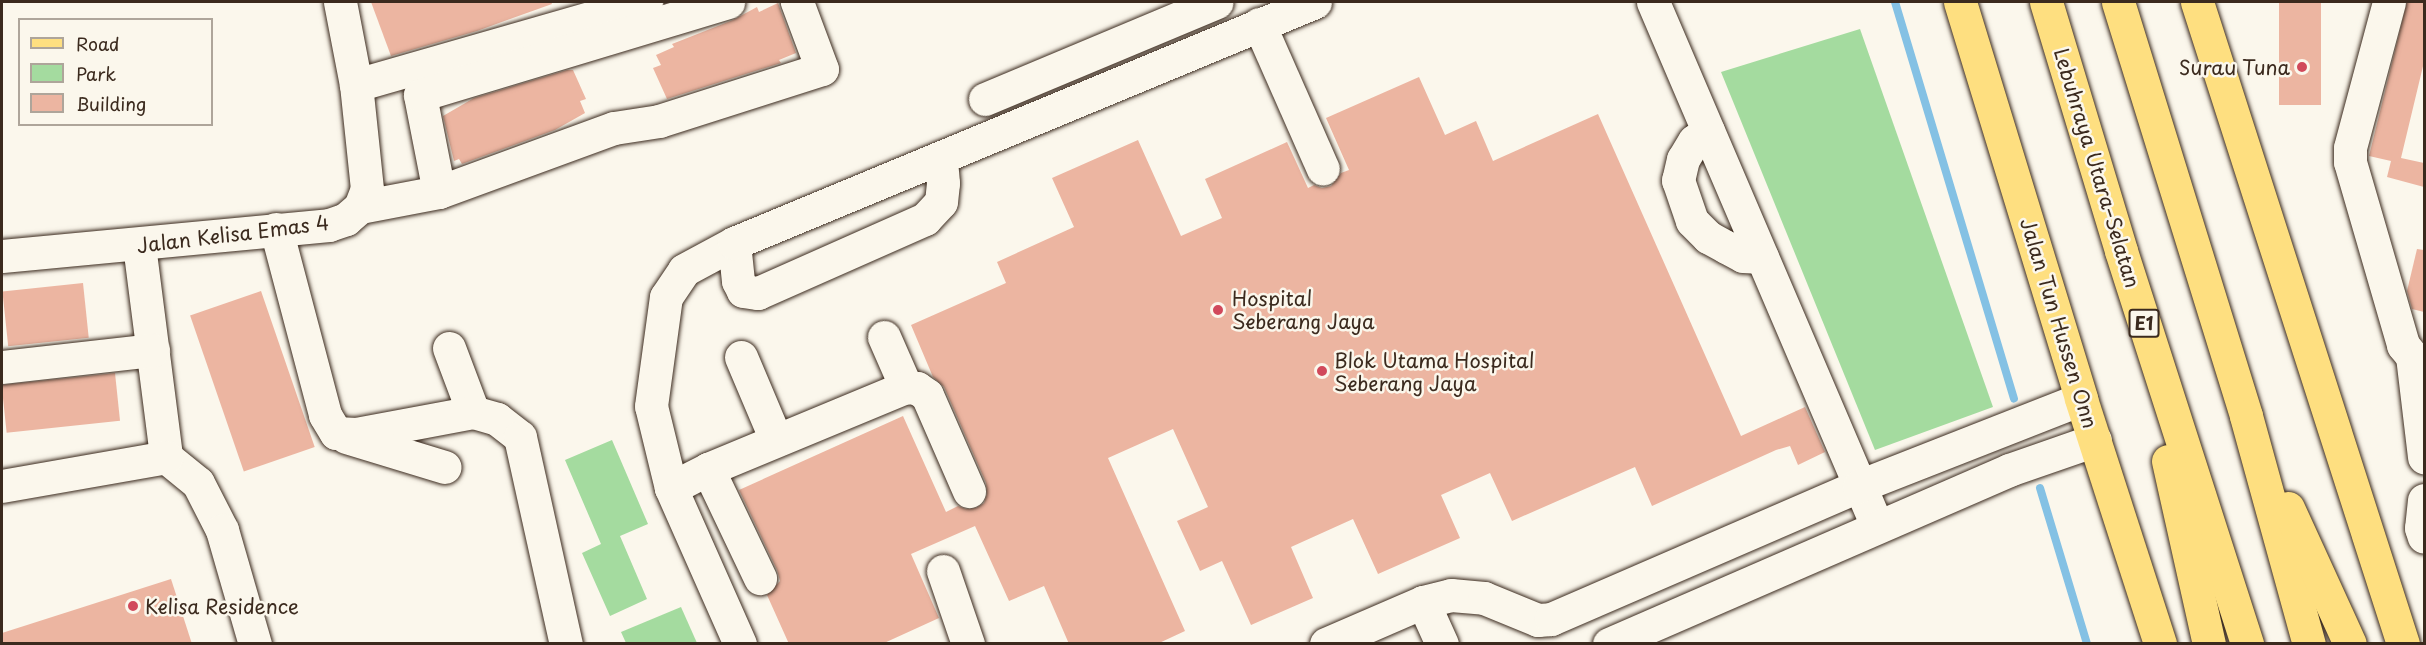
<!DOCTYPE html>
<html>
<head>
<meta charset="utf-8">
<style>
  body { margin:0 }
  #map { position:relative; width:2426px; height:645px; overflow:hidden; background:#fbf7ec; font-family:"Playpen Sans",sans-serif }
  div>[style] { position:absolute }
  .green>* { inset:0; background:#a4db9f }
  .stream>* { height:8px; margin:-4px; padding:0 4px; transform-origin:4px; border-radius:4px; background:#84c1e4 }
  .building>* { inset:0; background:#ecb5a1; transform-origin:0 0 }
  .roads { filter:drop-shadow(0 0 2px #3b2a1e) drop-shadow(0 0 2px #3b2a1e) }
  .minor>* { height:33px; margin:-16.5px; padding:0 16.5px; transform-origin:16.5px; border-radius:16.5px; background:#fbf7ec }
  .major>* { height:33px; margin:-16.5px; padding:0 16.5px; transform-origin:16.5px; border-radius:16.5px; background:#fedf80 }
  .highway>* { height:33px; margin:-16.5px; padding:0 16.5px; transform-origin:16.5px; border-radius:16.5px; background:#fedf80 }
  .dots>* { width:16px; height:16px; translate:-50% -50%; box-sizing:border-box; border:3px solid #fbf7ec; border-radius:50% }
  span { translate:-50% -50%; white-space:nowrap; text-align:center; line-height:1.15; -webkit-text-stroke:5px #fbf7ec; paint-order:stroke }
  .shield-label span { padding:2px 4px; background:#fbf7ec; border:2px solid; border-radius:4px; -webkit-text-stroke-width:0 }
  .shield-label { font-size:18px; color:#3b2a1e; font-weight:700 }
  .poi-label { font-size:20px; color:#3b2a1e }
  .right { translate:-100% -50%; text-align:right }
  .left { translate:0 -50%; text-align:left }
  .street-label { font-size:20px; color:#3b2a1e }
  .frame { position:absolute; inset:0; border:3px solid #3b2a1e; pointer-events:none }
  .legend { position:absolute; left:18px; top:18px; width:195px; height:108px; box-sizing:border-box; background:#fbf7ec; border:2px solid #aea59a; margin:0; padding:8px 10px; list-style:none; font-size:18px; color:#3b2a1e }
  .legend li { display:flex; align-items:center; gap:12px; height:30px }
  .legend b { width:30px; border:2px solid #aea59a }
</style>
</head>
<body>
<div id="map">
  <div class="green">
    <i style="clip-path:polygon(1860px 29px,1993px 407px,1875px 450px,1721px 72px)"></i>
    <i style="clip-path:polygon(612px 440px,648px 524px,620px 536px,647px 599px,610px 616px,582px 553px,601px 544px,565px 460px)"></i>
    <i style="clip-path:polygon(681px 607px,697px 643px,626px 643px,621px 632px)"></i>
  </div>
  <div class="stream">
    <i style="left:1895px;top:2px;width:414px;rotate:73.3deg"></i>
    <i style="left:2040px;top:488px;width:163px;rotate:73.2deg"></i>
  </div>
  <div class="building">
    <i style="clip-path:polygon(371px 2px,551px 2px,552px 4px,477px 31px,391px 56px)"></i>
    <i style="left:2279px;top:2px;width:42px;height:103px"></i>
    <i style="clip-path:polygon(2407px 2px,2424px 2px,2424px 62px,2401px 158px,2424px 163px,2424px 187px,2387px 177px,2391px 161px,2369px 156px)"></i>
    <i style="clip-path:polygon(778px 3px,796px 53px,779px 60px,781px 63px,667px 99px,653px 68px,661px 65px,656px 55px,674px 47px,672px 44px,733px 20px,757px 7px,759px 12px)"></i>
    <i style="clip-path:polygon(567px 70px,573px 70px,586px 99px,580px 101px,585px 113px,555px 130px,462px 164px,459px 159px,454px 161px,443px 116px,474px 98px)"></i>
    <i style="clip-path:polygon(1419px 77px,1445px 135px,1476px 121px,1493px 161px,1598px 114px,1741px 436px,1805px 407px,1825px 452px,1798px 465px,1790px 446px,1776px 450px,1652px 506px,1635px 467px,1512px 521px,1490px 473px,1441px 495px,1460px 538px,1378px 574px,1353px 519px,1291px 547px,1313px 598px,1251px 625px,1222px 561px,1200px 571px,1177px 521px,1208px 507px,1173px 429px,1108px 458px,1185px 631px,1157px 644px,1069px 644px,1044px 586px,1009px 601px,975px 526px,911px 554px,939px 618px,882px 644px,789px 644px,767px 595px,780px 581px,777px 570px,739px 490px,903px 416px,946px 512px,958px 506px,966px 509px,976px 508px,984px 503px,987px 494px,986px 483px,944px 387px,933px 377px,911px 325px,1006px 283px,997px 262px,1074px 227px,1052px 178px,1138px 140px,1181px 236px,1222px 218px,1205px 179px,1287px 142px,1308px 188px,1314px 185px,1322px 188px,1331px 186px,1341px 173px,1349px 170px,1326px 118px)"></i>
    <i style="clip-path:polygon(2417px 249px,2424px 250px,2424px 312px,2412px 309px,2407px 291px)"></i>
    <i style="left:83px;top:283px;width:55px;height:81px;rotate:84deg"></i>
    <i style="left:261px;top:291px;width:165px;height:75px;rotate:71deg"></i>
    <i style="left:115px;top:373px;width:48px;height:114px;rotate:84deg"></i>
    <i style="clip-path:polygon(171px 579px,192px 644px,2px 644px,2px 633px)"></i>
  </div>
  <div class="roads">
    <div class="minor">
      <i style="left:1653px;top:2px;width:570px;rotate:66.85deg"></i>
      <i style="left:2389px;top:2px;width:151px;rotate:105deg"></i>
      <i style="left:2350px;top:148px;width:14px;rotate:90deg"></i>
      <i style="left:2350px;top:162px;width:191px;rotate:73.8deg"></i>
      <i style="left:2403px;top:345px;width:14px;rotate:51deg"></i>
      <i style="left:2412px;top:356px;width:102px;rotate:83.2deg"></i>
      <i style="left:1259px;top:24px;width:158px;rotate:66.2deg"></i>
      <i style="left:356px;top:85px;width:302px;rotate:-16deg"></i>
      <i style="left:985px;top:99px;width:251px;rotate:-22.7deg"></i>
      <i style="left:1708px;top:131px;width:17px;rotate:144deg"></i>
      <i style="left:1694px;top:141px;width:21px;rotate:121deg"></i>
      <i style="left:1683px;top:159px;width:22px;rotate:103deg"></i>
      <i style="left:1678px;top:180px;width:43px;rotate:71.1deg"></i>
      <i style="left:1692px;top:221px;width:23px;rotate:45deg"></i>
      <i style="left:1708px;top:237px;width:21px;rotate:29deg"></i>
      <i style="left:1726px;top:247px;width:19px;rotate:28deg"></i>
      <i style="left:1743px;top:256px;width:19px;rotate:3deg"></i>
      <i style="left:439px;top:192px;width:99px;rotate:-101.1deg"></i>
      <i style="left:420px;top:95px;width:322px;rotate:-16.8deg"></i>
      <i style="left:360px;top:207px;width:80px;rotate:-10.8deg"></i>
      <i style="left:439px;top:192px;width:186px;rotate:-20.1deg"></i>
      <i style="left:614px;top:128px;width:46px;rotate:-8.8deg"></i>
      <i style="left:659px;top:121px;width:171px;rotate:-17.7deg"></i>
      <i style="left:822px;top:69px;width:72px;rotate:-110.5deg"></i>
      <i style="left:276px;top:229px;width:192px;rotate:75.2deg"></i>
      <i style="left:325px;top:415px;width:21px;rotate:59deg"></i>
      <i style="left:734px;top:243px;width:38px;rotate:84deg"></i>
      <i style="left:738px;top:281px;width:11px;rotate:63deg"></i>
      <i style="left:743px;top:291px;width:15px;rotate:8deg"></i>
      <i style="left:758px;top:293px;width:183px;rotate:-23.9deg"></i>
      <i style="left:925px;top:219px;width:23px;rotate:-47deg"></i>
      <i style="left:941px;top:202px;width:19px;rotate:-84deg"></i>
      <i style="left:943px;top:183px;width:25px;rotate:-95deg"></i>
      <i style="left:139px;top:245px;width:214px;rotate:82.7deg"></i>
      <i style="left:2px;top:256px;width:328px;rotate:-5.4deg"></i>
      <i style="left:329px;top:225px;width:18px;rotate:-19deg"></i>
      <i style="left:346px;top:219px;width:18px;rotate:-41deg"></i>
      <i style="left:360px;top:207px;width:19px;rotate:-69deg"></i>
      <i style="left:367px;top:189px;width:105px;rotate:-96deg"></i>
      <i style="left:356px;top:85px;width:85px;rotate:-100.9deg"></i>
      <i style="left:884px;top:337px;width:55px;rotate:66.3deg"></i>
      <i style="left:449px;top:348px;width:68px;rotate:69.4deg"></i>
      <i style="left:741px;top:357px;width:90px;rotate:67.1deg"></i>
      <i style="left:2px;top:367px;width:152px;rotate:-6.4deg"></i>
      <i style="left:336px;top:433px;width:20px;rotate:3deg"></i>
      <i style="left:356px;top:434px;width:119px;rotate:-10.6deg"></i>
      <i style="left:473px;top:412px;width:25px;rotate:16deg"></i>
      <i style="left:497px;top:419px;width:29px;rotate:38deg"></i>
      <i style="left:520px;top:437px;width:212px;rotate:77.5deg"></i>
      <i style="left:346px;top:437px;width:103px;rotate:16.9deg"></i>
      <i style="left:166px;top:457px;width:41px;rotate:39.1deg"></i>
      <i style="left:198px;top:483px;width:53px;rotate:62.9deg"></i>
      <i style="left:222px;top:530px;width:119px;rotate:73.9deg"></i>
      <i style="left:708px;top:469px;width:121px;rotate:64.5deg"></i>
      <i style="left:2px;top:486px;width:167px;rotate:-10deg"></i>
      <i style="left:671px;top:488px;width:42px;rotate:-27.2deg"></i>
      <i style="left:708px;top:469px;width:214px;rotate:-22.5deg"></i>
      <i style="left:906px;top:387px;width:11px;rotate:5deg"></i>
      <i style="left:917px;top:388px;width:12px;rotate:35deg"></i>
      <i style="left:927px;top:395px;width:105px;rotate:66.4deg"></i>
      <i style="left:2424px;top:500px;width:28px;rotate:96deg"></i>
      <i style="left:2421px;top:528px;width:9px;rotate:72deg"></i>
      <i style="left:943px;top:571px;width:77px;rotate:71.1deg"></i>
      <i style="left:1423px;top:602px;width:46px;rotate:65.7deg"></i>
      <i style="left:740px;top:644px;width:171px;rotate:-113.9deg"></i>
      <i style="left:671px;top:488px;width:84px;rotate:-103.7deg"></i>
      <i style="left:651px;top:406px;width:110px;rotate:-82.2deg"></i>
      <i style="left:666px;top:297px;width:32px;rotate:-56deg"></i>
      <i style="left:684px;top:270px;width:57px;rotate:-28.4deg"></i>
      <i style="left:734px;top:243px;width:629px;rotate:-22.53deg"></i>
      <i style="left:1326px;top:644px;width:106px;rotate:-23.4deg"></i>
      <i style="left:1423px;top:602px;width:29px;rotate:-14deg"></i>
      <i style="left:1451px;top:595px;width:33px;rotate:5deg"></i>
      <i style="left:1484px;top:598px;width:58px;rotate:22.2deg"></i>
      <i style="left:1538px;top:620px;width:13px;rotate:-4deg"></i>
      <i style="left:1551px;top:619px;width:335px;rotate:-23.4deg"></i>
      <i style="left:1859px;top:486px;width:238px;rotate:-21.4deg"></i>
      <i style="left:1609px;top:644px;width:436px;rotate:-23.5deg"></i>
      <i style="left:2009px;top:470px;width:91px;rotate:-19.2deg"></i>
    </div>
    <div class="major">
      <i style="left:1960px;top:2px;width:415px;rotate:73deg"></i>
      <i style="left:2081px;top:399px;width:257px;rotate:72.1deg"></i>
      <i style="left:2197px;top:2px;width:674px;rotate:72.21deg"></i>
    </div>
    <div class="highway">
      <i style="left:2046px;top:2px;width:260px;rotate:73.2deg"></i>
      <i style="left:2121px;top:251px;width:413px;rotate:72.2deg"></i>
      <i style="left:2118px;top:2px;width:433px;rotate:72.8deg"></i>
      <i style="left:2246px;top:416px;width:237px;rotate:74.6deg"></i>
      <i style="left:2168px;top:461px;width:188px;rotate:77.4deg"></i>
      <i style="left:2288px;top:508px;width:149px;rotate:65.5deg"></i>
    </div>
  </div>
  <div class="dots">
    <i style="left:2302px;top:67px;background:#d1495b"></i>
    <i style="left:1218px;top:310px;background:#d1495b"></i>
    <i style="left:1322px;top:371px;background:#d1495b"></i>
    <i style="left:133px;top:606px;background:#d1495b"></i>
  </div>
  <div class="shield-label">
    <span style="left:2144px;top:323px">E1</span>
  </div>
  <div class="poi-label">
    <span class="right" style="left:2290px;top:67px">Surau Tuna</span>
    <span class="left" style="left:1232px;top:310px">Hospital<br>Seberang Jaya</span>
    <span class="left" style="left:1334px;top:372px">Blok Utama Hospital<br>Seberang Jaya</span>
    <span class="left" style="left:145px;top:606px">Kelisa Residence</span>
  </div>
  <div class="street-label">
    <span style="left:2097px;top:168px;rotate:73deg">Lebuhraya Utara–Selatan</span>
    <span style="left:233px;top:234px;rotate:-7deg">Jalan Kelisa Emas 4</span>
    <span style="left:2059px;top:323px;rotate:73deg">Jalan Tun Hussen Onn</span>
  </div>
  <div class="frame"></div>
  <ul class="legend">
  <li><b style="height:8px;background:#fedf80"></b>Road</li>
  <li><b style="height:16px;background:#a4db9f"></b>Park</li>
  <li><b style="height:16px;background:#ecb5a1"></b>Building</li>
  </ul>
</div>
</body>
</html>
